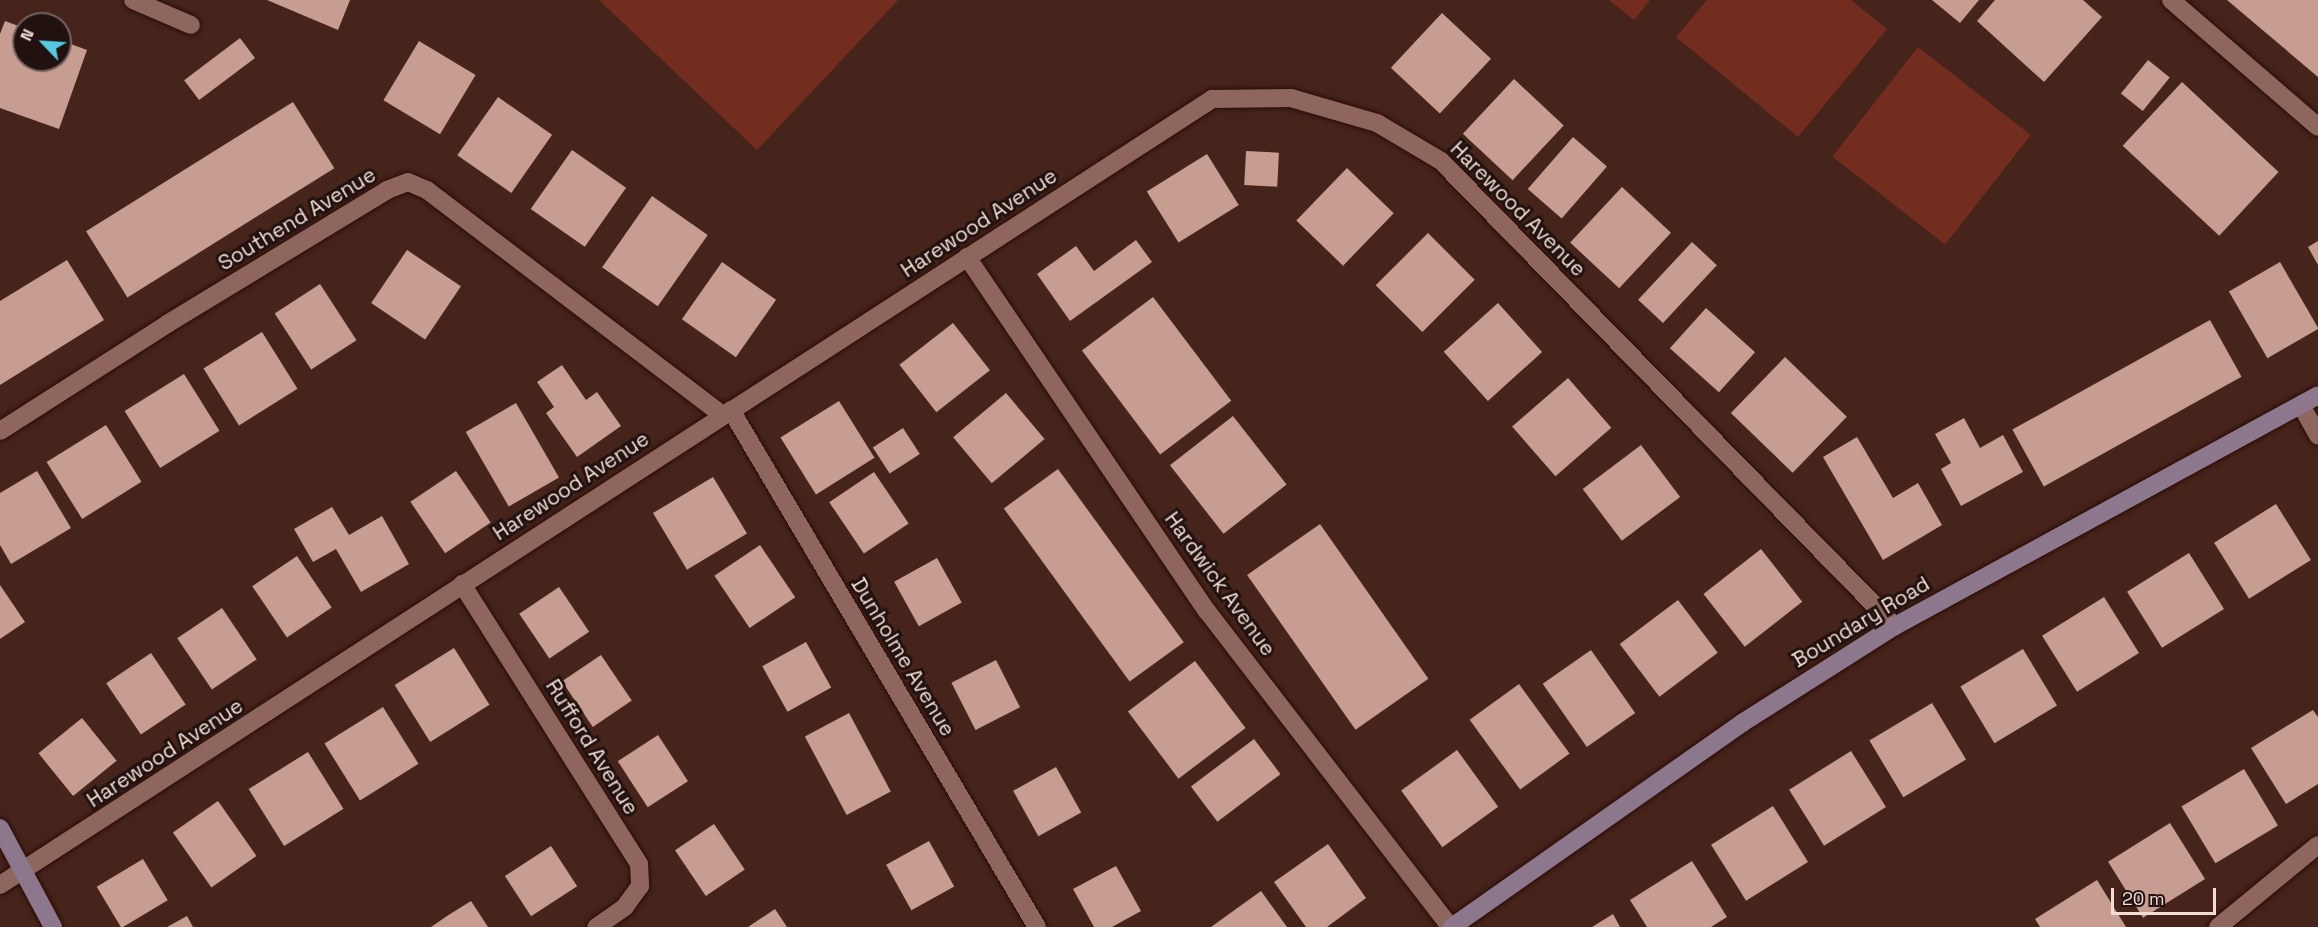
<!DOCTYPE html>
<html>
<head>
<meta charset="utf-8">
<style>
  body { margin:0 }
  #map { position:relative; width:2318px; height:927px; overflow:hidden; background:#46241c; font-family:"Space Grotesk",sans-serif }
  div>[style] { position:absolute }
  .green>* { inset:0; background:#732d1f; transform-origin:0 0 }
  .building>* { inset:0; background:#c79d92; transform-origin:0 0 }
  .roads { filter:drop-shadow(0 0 2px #2a0c06) drop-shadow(0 0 2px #2a0c06) }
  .street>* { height:18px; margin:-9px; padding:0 9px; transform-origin:9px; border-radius:9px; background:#8e665d }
  .secondary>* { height:18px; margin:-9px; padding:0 9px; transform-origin:9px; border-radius:9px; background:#8d778c }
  span { translate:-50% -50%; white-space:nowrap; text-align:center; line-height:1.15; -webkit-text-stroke:6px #21120f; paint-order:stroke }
  .street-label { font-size:21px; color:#f3dcd6 }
  .north { position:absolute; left:12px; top:12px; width:60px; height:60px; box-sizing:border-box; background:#21120f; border:2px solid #75635f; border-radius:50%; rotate:295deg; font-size:16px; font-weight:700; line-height:24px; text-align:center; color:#f3dcd6 }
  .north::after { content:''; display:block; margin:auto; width:21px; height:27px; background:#56c9e1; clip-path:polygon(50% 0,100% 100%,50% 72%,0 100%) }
  .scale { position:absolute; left:2111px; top:888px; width:105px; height:27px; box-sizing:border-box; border:3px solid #f3dcd6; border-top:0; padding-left:8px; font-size:18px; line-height:21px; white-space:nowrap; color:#f3dcd6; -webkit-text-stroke:4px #21120f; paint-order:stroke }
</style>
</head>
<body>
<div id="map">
  <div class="green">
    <i style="clip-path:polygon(599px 0,898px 0,757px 150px)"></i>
    <i style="clip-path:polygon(1609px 0,1650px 0,1634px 20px)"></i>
    <i style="clip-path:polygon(1707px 0,1851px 0,1887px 29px,1798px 137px,1676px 37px)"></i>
    <i style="left:1918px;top:47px;width:143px;height:139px;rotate:38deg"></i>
  </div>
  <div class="building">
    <i style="clip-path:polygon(267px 0,350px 0,338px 30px)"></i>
    <i style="clip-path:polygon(1932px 0,1979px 0,1960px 23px)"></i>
    <i style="clip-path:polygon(1995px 0,2083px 0,2102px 17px,2044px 82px,1977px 21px)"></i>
    <i style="clip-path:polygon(2227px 0,2318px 0,2318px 77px)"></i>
    <i style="left:1442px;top:13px;width:67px;height:75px;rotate:43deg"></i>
    <i style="clip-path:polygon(5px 21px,24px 28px,24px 60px,60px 60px,60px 40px,87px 50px,59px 129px,0 108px,0 34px)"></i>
    <i style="left:240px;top:38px;width:25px;height:70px;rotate:53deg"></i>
    <i style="left:419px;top:41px;width:66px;height:69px;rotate:31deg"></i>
    <i style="left:2148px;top:60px;width:28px;height:43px;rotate:39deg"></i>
    <i style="left:1514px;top:79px;width:68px;height:75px;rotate:43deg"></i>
    <i style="left:2182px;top:82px;width:132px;height:87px;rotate:43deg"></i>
    <i style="left:498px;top:97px;width:66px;height:71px;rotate:35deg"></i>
    <i style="left:293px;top:102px;width:78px;height:244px;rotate:58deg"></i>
    <i style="left:1573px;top:137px;width:45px;height:69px;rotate:41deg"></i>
    <i style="left:572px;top:150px;width:66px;height:72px;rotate:35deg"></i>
    <i style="left:1246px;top:151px;width:33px;height:34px;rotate:3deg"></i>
    <i style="left:1207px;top:154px;width:60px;height:71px;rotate:58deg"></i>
    <i style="left:1347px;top:168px;width:65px;height:73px;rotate:44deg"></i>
    <i style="left:1622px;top:187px;width:67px;height:76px;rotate:43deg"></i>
    <i style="left:652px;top:196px;width:68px;height:87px;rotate:35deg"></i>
    <i style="left:1428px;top:233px;width:66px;height:74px;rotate:45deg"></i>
    <i style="clip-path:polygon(1136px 240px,1152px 262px,1070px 321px,1037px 274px,1076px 246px,1094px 271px)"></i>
    <i style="clip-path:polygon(2318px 241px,2318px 265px,2308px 247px)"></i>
    <i style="left:1692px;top:242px;width:34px;height:79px;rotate:43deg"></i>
    <i style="left:407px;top:250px;width:65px;height:64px;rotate:34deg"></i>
    <i style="clip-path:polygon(67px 260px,104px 320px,0 385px,0 301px)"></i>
    <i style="left:722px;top:262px;width:66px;height:70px;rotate:35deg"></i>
    <i style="left:2280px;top:262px;width:77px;height:59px;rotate:60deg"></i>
    <i style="left:320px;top:284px;width:67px;height:54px;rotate:57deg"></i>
    <i style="left:1153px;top:297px;width:130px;height:89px;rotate:53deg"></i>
    <i style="left:1498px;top:303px;width:66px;height:73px;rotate:48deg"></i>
    <i style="left:1706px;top:308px;width:66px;height:54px;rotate:42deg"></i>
    <i style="left:2210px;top:320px;width:65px;height:226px;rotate:61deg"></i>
    <i style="left:953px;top:323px;width:60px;height:68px;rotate:52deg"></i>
    <i style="left:262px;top:332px;width:67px;height:69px;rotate:58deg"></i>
    <i style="left:1785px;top:357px;width:86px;height:78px;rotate:44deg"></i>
    <i style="clip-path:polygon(562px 365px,586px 400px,597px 392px,621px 426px,577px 457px,546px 413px,554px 407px,537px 382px)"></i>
    <i style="left:184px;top:374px;width:67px;height:70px;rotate:58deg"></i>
    <i style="left:1568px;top:378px;width:66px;height:74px;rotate:49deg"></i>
    <i style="left:1006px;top:393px;width:60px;height:69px;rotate:50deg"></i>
    <i style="left:839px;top:401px;width:67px;height:69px;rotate:58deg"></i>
    <i style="left:516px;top:403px;width:86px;height:58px;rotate:60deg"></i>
    <i style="left:1233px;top:416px;width:87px;height:80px;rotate:52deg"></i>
    <i style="clip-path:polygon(1964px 418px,1980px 448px,2003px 435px,2023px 472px,1961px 506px,1941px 469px,1951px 463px,1935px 434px)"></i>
    <i style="left:106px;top:425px;width:67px;height:70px;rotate:58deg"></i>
    <i style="left:903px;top:428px;width:31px;height:36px;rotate:57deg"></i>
    <i style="clip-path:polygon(1857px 437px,1893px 498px,1918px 483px,1942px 525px,1883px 560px,1823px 457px)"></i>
    <i style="left:1641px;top:445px;width:65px;height:73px;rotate:53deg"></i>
    <i style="left:1058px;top:469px;width:214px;height:67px;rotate:54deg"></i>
    <i style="clip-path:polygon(37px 471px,71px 528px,11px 564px,0 545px,0 493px)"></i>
    <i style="left:456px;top:471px;width:62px;height:55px;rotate:56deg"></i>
    <i style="left:874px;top:472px;width:62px;height:54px;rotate:56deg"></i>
    <i style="left:713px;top:477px;width:66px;height:70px;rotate:59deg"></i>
    <i style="left:2276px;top:504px;width:66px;height:73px;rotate:58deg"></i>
    <i style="clip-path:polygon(332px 507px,349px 535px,382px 516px,409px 564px,361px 592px,336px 549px,313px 562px,294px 529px)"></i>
    <i style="left:1320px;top:524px;width:189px;height:89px;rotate:55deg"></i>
    <i style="left:760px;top:545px;width:63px;height:55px;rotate:56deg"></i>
    <i style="left:1761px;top:549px;width:67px;height:73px;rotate:52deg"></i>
    <i style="left:2189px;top:553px;width:66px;height:73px;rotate:58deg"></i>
    <i style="left:297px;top:556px;width:62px;height:54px;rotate:56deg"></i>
    <i style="left:937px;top:558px;width:51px;height:49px;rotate:61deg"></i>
    <i style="clip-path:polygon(0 585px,25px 622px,0 639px)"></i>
    <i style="left:559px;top:587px;width:54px;height:48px;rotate:56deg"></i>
    <i style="left:2104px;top:597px;width:66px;height:73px;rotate:58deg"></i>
    <i style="left:1678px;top:600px;width:66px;height:73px;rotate:53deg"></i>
    <i style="left:222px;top:608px;width:62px;height:54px;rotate:56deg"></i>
    <i style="left:806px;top:642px;width:52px;height:50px;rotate:61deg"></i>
    <i style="left:454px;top:648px;width:67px;height:70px;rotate:58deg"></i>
    <i style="left:2023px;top:649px;width:66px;height:73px;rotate:59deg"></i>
    <i style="left:1591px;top:650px;width:77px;height:59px;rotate:55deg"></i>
    <i style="left:151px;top:653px;width:62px;height:54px;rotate:56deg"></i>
    <i style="left:601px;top:655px;width:55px;height:47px;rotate:56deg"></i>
    <i style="left:996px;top:660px;width:53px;height:50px;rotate:63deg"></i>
    <i style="left:1195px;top:661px;width:84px;height:84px;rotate:53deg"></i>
    <i style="left:1519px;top:684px;width:86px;height:61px;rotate:54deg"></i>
    <i style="left:1932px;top:703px;width:66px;height:73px;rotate:59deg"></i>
    <i style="left:383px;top:707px;width:67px;height:69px;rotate:58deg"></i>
    <i style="clip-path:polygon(2313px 710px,2318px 717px,2318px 784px,2286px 804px,2251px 748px)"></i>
    <i style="left:849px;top:713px;width:89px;height:50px;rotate:62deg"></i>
    <i style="left:82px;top:718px;width:55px;height:56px;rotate:51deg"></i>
    <i style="left:658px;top:735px;width:55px;height:48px;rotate:57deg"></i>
    <i style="left:1254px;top:739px;width:44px;height:79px;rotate:53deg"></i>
    <i style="left:1457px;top:750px;width:70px;height:69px;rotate:54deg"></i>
    <i style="left:1851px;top:751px;width:66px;height:73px;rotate:58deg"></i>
    <i style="left:308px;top:752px;width:67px;height:70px;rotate:58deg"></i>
    <i style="left:1056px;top:767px;width:52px;height:49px;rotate:61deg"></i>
    <i style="left:2244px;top:769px;width:66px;height:73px;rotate:59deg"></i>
    <i style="left:218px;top:801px;width:67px;height:55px;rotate:55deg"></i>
    <i style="left:1773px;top:806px;width:66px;height:73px;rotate:58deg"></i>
    <i style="left:2170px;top:823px;width:66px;height:73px;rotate:58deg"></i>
    <i style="left:714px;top:824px;width:55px;height:47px;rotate:56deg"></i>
    <i style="left:929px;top:841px;width:52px;height:49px;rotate:61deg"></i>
    <i style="clip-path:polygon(1328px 844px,1366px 898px,1327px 927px,1306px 927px,1274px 882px)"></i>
    <i style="left:551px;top:846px;width:48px;height:55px;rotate:57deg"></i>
    <i style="left:143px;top:859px;width:48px;height:54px;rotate:59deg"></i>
    <i style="clip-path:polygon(1692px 861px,1727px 917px,1711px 927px,1647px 927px,1630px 900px)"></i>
    <i style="clip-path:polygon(1116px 866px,1141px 911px,1112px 927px,1094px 927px,1073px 889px)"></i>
    <i style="clip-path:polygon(2097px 880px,2126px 927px,2040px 927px,2035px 919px)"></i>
    <i style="clip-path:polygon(1261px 891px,1287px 927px,1211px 927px)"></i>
    <i style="clip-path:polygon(471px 901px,488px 927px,431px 927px,447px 916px)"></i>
    <i style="clip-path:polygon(775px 909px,787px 927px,748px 927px)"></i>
    <i style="clip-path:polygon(1613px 914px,1620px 927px,1592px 927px)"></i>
    <i style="clip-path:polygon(187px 916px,193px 927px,167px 927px)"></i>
  </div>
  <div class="roads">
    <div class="street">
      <i style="left:133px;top:0;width:63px;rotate:23.3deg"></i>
      <i style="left:2171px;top:0;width:194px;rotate:40.8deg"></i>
      <i style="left:967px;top:257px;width:428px;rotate:55.9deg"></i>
      <i style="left:1207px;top:611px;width:399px;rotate:52.4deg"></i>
      <i style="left:2301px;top:405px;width:35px;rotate:61deg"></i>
      <i style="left:731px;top:410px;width:601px;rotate:59.38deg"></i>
      <i style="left:0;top:431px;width:198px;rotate:-32.6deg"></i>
      <i style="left:167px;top:324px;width:258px;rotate:-31.3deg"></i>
      <i style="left:387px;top:190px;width:22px;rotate:-21deg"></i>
      <i style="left:408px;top:182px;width:21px;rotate:23deg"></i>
      <i style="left:427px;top:190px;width:371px;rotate:37.3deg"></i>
      <i style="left:462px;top:584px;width:331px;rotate:57.7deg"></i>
      <i style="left:639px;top:864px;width:22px;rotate:87deg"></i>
      <i style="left:640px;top:886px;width:26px;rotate:126deg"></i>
      <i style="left:625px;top:907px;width:35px;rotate:145deg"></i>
      <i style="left:0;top:885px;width:1445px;rotate:-32.96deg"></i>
      <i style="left:1212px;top:99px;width:79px;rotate:-0.7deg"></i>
      <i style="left:1291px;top:98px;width:90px;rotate:16.2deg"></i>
      <i style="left:1377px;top:123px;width:74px;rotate:30.7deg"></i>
      <i style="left:1441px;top:161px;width:650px;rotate:45.69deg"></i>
      <i style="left:2218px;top:927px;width:129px;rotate:-39.4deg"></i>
    </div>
    <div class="secondary">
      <i style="left:0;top:828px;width:112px;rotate:61.8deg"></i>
      <i style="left:1452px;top:927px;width:355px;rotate:-35.1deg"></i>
      <i style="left:1742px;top:723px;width:181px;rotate:-32.4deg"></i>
      <i style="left:1895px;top:626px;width:482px;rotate:-28.6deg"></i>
    </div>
  </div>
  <div class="street-label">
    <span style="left:1518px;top:209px;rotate:45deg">Harewood Avenue</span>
    <span style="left:297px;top:219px;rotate:-31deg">Southend Avenue</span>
    <span style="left:979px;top:223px;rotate:-33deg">Harewood Avenue</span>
    <span style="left:571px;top:486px;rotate:-33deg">Harewood Avenue</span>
    <span style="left:1220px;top:584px;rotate:54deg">Hardwick Avenue</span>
    <span style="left:1861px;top:622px;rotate:-31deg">Boundary Road</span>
    <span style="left:903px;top:657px;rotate:59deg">Dunholme Avenue</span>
    <span style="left:592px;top:747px;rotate:58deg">Rufford Avenue</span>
    <span style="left:165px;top:753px;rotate:-33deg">Harewood Avenue</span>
  </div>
  <div class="north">N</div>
  <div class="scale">20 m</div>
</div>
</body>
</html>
